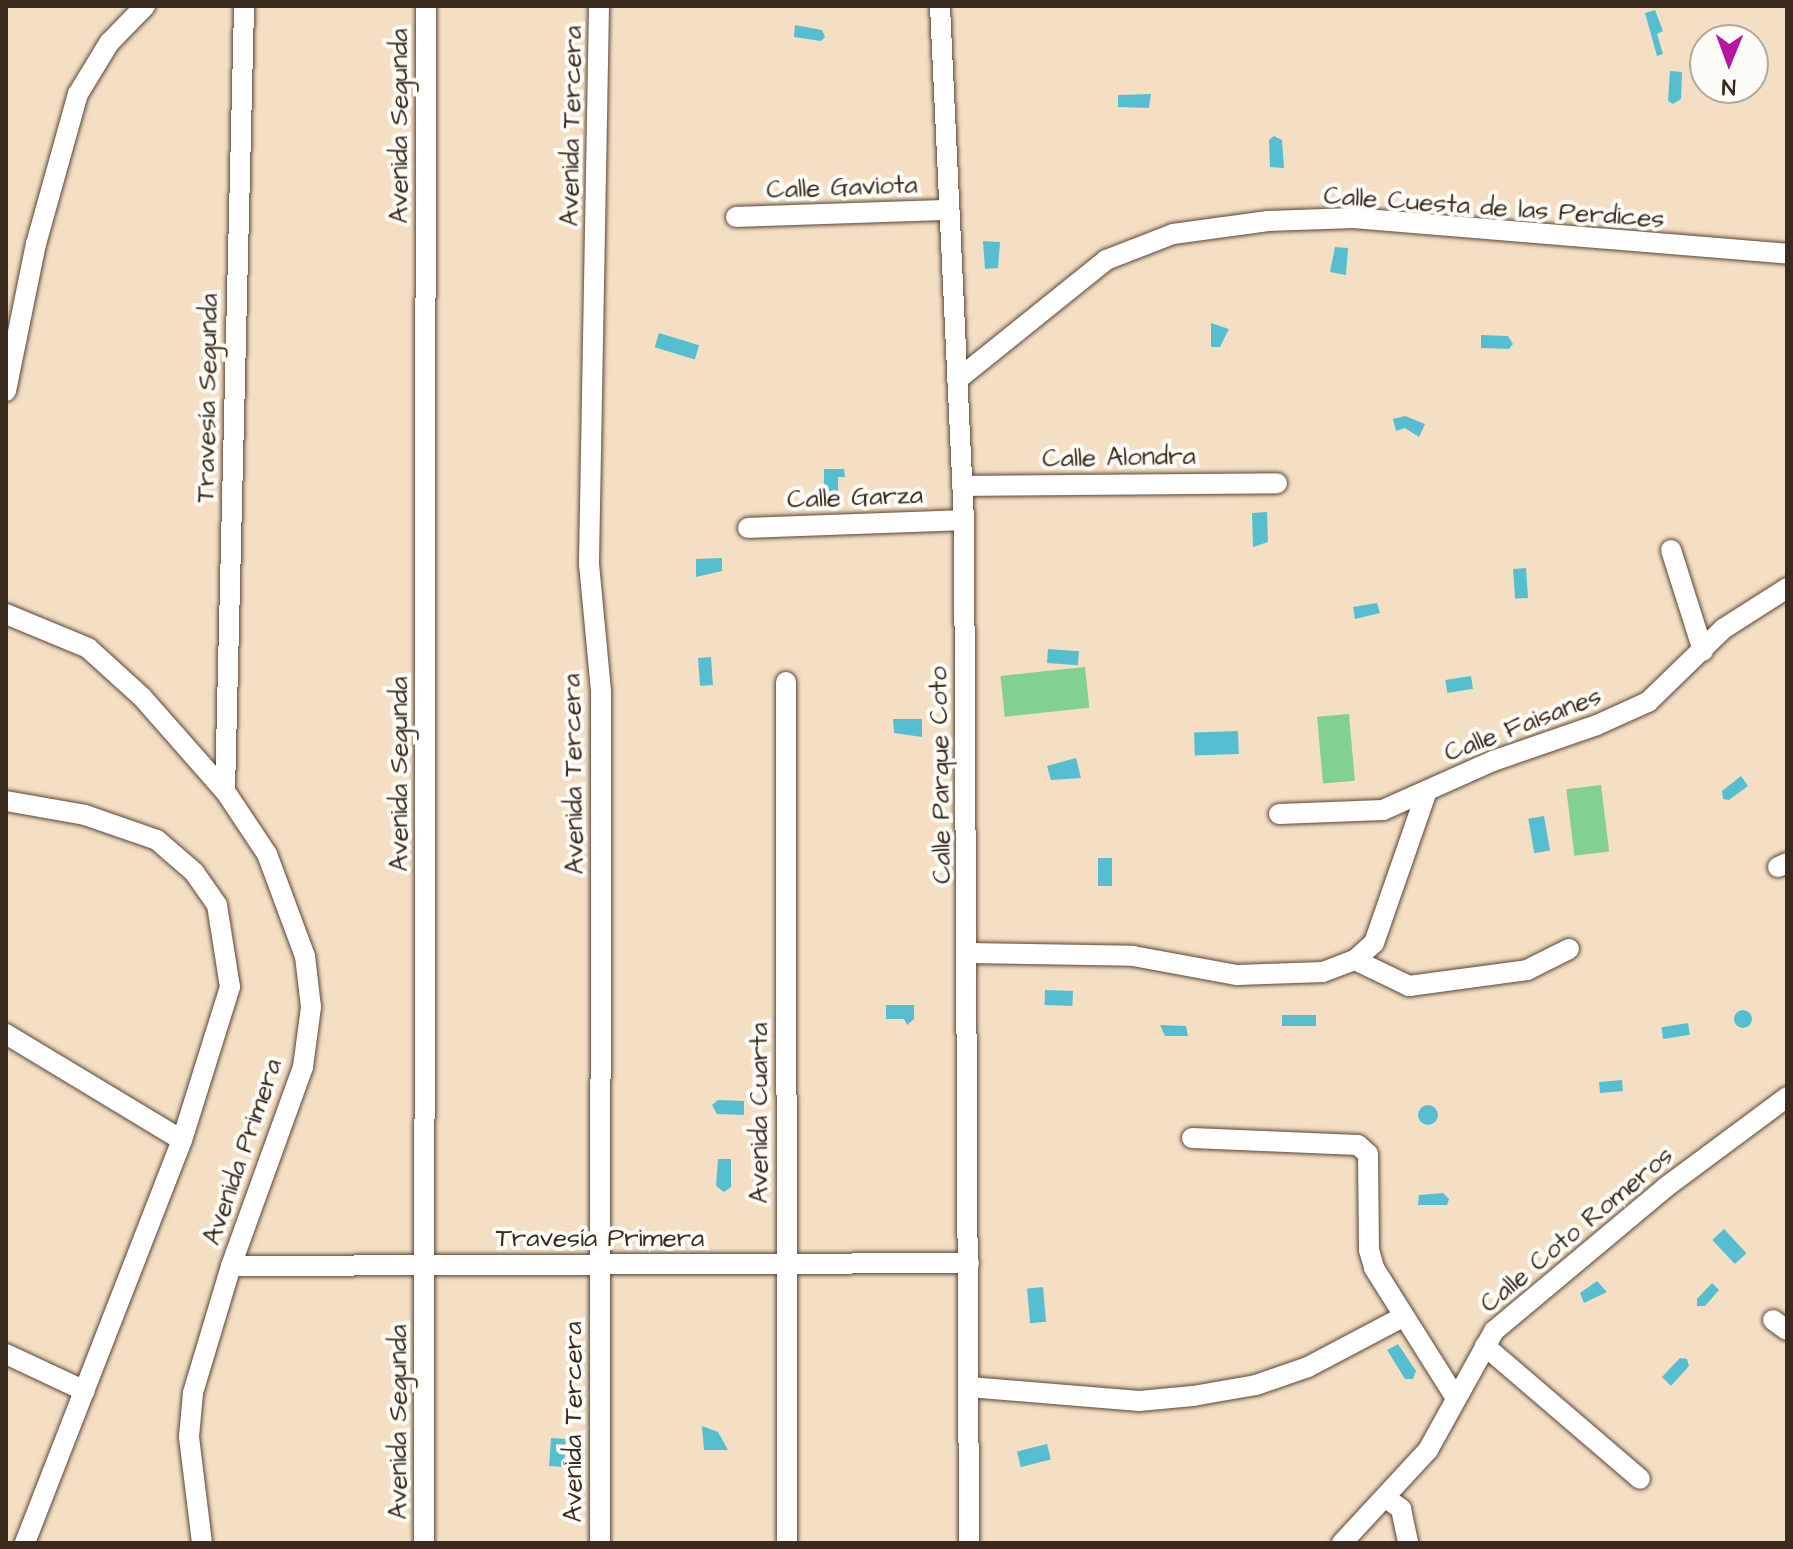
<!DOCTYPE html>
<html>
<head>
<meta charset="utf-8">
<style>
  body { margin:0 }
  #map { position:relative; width:1793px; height:1549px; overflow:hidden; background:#f5dfc4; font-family:"Architects Daughter",sans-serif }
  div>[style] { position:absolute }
  .green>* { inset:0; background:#82d190; transform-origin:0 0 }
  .water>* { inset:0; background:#55bfd1; transform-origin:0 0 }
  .round { border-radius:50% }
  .roads { filter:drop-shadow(0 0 2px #574537) drop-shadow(0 0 2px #574537) }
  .minor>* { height:20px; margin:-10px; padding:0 10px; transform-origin:10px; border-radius:10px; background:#fff }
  span { translate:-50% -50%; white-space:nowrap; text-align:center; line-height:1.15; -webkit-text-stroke:8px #fdfcf7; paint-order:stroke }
  .street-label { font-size:26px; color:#3b2a1e }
  .frame { position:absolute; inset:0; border:8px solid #3b2a1e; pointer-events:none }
  .north { position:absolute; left:1689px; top:24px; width:80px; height:80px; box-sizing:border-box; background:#fdfcf7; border:2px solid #afa8a0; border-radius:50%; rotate:181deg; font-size:22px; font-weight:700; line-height:32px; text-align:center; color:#3b2a1e }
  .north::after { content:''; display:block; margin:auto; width:28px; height:36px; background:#b5179e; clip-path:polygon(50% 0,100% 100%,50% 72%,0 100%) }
</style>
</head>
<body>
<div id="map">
  <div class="green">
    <i style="left:1085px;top:667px;width:41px;height:85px;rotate:84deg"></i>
    <i style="left:1349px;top:714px;width:67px;height:32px;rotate:85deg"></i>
    <i style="left:1601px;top:785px;width:67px;height:35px;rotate:83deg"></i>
  </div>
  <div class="water">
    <i style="clip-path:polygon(1655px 10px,1663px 31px,1657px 34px,1663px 54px,1657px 56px,1645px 13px)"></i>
    <i style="clip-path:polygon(795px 25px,822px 30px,825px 37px,821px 41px,794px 37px)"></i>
    <i style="clip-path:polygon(1670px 71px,1682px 72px,1681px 99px,1673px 104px,1668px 101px)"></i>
    <i style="clip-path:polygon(1151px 94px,1149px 108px,1118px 107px,1118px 95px)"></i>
    <i style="clip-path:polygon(1274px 136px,1282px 140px,1284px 168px,1270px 167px,1269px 140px)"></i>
    <i style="clip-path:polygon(983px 241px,1000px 242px,998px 268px,985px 269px)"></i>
    <i style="clip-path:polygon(1335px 247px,1348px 248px,1346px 275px,1330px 272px)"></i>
    <i style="clip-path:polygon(1211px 323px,1229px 329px,1220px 347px,1211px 347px)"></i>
    <i style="left:659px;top:333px;width:42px;height:15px;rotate:17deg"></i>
    <i style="clip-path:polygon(1481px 335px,1508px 336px,1513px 344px,1509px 349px,1481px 348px)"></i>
    <i style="clip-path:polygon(1405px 416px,1425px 424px,1419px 437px,1405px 428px,1396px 431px,1393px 419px)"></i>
    <i style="clip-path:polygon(824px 469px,844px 469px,845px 477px,838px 477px,838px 496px,824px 497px)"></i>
    <i style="clip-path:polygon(1267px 512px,1268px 542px,1253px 547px,1252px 513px)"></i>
    <i style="clip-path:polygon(722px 558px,722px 571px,696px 577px,696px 559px)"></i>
    <i style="left:1526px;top:568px;width:30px;height:13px;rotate:86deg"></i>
    <i style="clip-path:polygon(1377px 603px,1380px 613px,1355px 619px,1353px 607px)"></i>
    <i style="left:1048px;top:649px;width:31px;height:14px;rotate:4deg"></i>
    <i style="left:711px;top:657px;width:28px;height:13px;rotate:86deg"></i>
    <i style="left:1471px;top:676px;width:13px;height:26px;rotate:81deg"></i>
    <i style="clip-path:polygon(893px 719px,922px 719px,922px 737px,894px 733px)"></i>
    <i style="left:1238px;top:731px;width:23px;height:44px;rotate:88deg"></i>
    <i style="clip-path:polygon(1076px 758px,1081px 778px,1051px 780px,1047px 766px)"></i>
    <i style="clip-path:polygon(1741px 776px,1748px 786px,1729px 800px,1723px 799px,1722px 791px)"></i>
    <i style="left:1544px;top:816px;width:35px;height:16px;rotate:80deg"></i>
    <i style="left:1098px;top:858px;width:14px;height:28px"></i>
    <i style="left:1045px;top:990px;width:28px;height:15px;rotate:2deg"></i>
    <i style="clip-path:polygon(886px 1005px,914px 1005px,914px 1019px,907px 1025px,904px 1019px,886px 1019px)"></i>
    <i class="round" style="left:1734px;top:1010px;width:18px;height:18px"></i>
    <i style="left:1282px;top:1015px;width:34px;height:11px"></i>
    <i style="left:1688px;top:1023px;width:12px;height:27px;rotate:81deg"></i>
    <i style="clip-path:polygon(1160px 1025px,1186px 1026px,1188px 1036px,1165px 1036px)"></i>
    <i style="left:1622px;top:1080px;width:11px;height:23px;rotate:85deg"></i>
    <i style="clip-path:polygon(718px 1100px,744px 1101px,744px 1115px,717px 1114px,712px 1105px)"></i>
    <i class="round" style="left:1418px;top:1105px;width:20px;height:20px"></i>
    <i style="clip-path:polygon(718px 1159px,731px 1159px,731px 1187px,724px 1192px,716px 1186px)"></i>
    <i style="clip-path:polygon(1443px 1193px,1449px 1199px,1447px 1205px,1418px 1205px,1419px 1195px)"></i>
    <i style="left:1724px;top:1229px;width:33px;height:16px;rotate:47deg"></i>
    <i style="clip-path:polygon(1597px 1281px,1607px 1292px,1584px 1303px,1580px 1293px)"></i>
    <i style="clip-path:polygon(1712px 1283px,1719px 1290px,1705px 1306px,1697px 1306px,1697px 1299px)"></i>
    <i style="left:1043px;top:1287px;width:35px;height:16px;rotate:85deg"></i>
    <i style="clip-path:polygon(1398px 1344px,1416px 1371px,1413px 1379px,1405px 1379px,1387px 1350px)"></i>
    <i style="clip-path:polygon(1680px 1358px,1687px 1359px,1689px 1366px,1671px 1386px,1662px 1377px)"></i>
    <i style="clip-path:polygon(702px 1426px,718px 1432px,728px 1450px,704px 1450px)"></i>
    <i style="left:551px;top:1438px;width:15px;height:28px;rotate:4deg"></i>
    <i style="left:1047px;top:1444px;width:16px;height:31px;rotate:76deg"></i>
  </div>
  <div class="roads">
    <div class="minor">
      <i style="left:599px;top:6px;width:558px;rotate:91.03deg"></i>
      <i style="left:589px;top:564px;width:129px;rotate:84.6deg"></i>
      <i style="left:601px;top:692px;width:851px;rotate:90.07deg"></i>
      <i style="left:940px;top:6px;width:515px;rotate:87.33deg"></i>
      <i style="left:964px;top:520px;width:1023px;rotate:89.72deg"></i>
      <i style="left:736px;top:217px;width:213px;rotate:-1.9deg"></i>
      <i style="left:957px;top:380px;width:191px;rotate:-38.8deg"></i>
      <i style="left:1106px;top:260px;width:72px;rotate:-21.2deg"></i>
      <i style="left:1173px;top:234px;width:96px;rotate:-7.8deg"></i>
      <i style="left:1268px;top:221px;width:85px;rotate:-2deg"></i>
      <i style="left:1353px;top:218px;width:435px;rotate:4.7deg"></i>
      <i style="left:6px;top:391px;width:150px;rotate:-78.5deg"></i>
      <i style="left:36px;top:244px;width:156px;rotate:-74.4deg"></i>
      <i style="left:78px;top:94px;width:60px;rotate:-58.7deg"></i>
      <i style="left:109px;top:43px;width:52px;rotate:-45.8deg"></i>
      <i style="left:962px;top:486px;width:315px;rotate:-0.5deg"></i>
      <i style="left:748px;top:528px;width:216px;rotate:-2.1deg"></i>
      <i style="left:1671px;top:550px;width:106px;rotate:72.4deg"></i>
      <i style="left:6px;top:614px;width:89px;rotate:22.5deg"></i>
      <i style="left:88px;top:648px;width:73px;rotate:42.2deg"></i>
      <i style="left:142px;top:697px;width:125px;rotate:48.6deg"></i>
      <i style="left:225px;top:791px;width:76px;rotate:56.3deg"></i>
      <i style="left:267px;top:854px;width:109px;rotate:69.6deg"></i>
      <i style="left:305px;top:956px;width:51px;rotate:83.3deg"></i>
      <i style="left:311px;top:1007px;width:61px;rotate:97.6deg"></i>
      <i style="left:303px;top:1067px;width:212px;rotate:109.9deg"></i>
      <i style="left:231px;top:1266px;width:133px;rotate:106.7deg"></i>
      <i style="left:193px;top:1393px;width:44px;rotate:95.2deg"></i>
      <i style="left:189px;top:1437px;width:107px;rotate:83deg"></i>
      <i style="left:786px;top:682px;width:861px;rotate:89.93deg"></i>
      <i style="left:225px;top:791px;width:785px;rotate:-88.61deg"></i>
      <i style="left:6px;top:801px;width:80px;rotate:10deg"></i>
      <i style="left:85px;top:815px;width:76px;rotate:19.1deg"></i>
      <i style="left:157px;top:840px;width:49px;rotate:40.9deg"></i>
      <i style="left:194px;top:872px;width:40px;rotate:55.1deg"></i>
      <i style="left:217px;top:905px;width:83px;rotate:81deg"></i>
      <i style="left:230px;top:987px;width:160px;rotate:107.4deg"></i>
      <i style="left:182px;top:1140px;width:433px;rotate:111.3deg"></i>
      <i style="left:1279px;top:814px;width:104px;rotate:-2.2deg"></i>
      <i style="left:1383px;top:810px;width:120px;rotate:-24deg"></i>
      <i style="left:1493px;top:761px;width:110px;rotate:-19.1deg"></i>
      <i style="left:1597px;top:725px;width:56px;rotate:-24.3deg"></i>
      <i style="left:1648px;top:702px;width:105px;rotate:-44.2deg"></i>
      <i style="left:1723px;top:629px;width:76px;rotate:-32.6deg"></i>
      <i style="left:1778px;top:867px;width:10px;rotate:-24deg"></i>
      <i style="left:969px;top:953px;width:164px;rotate:1deg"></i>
      <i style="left:1133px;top:956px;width:106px;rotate:10.4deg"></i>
      <i style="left:1237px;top:975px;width:86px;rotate:-2deg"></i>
      <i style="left:1323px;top:972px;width:34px;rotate:-21deg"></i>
      <i style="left:1355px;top:960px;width:25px;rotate:-42deg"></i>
      <i style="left:1374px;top:943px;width:161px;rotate:-70.8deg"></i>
      <i style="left:1355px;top:960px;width:60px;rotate:25.7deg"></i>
      <i style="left:1409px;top:986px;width:119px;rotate:-7.7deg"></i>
      <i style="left:1527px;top:970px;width:47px;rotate:-26.6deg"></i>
      <i style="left:6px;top:1034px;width:205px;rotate:31.1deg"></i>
      <i style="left:1192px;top:1138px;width:166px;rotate:2.4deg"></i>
      <i style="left:1358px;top:1145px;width:13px;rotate:42deg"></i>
      <i style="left:1368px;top:1154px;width:96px;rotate:89.4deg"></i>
      <i style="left:1369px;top:1250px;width:19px;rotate:74deg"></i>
      <i style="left:1374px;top:1268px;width:154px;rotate:57.8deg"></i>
      <i style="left:231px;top:1266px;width:738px;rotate:-0.23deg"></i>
      <i style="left:1773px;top:1320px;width:17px;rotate:36deg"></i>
      <i style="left:1485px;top:1346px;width:204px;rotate:40.6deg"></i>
      <i style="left:6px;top:1354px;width:87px;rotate:25.1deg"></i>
      <i style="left:969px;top:1387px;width:171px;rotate:4.7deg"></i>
      <i style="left:1139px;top:1401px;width:54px;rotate:-5.3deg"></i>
      <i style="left:1193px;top:1396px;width:64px;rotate:-9.9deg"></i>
      <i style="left:1256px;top:1385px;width:55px;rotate:-19.1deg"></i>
      <i style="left:1308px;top:1367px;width:107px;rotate:-27.8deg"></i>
      <i style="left:1386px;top:1498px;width:19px;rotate:36deg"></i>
      <i style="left:1401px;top:1509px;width:35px;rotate:78deg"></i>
      <i style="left:424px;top:1543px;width:1537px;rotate:-89.93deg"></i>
      <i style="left:1342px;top:1543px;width:127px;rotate:-47.2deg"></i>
      <i style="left:1428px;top:1450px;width:136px;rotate:-61deg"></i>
      <i style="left:1494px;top:1331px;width:224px;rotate:-39.9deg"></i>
      <i style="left:1666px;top:1187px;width:151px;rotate:-36.6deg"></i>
    </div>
  </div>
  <div class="street-label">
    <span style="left:400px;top:126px;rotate:-90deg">Avenida Segunda</span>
    <span style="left:572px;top:126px;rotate:-89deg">Avenida Tercera</span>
    <span style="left:842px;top:188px;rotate:-2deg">Calle Gaviota</span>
    <span style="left:1494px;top:208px;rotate:4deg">Calle Cuesta de las Perdices</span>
    <span style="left:208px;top:398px;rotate:-89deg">Travesía Segunda</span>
    <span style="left:1119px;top:458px;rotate:-1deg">Calle Alondra</span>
    <span style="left:855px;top:498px;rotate:-2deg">Calle Garza</span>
    <span style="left:1523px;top:725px;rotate:-21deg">Calle Faisanes</span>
    <span style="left:400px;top:774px;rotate:-90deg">Avenida Segunda</span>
    <span style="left:574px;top:774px;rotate:-91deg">Avenida Tercera</span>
    <span style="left:941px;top:775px;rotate:-91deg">Calle Parque Coto</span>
    <span style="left:760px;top:1113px;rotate:-90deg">Avenida Cuarta</span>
    <span style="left:243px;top:1152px;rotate:-71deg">Avenida Primera</span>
    <span style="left:1577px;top:1230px;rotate:-40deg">Calle Coto Romeros</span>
    <span style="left:600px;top:1239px">Travesía Primera</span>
    <span style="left:399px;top:1422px;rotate:-90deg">Avenida Segunda</span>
    <span style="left:574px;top:1422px;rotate:-90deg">Avenida Tercera</span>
  </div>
  <div class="frame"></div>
  <div class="north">N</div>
</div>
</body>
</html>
